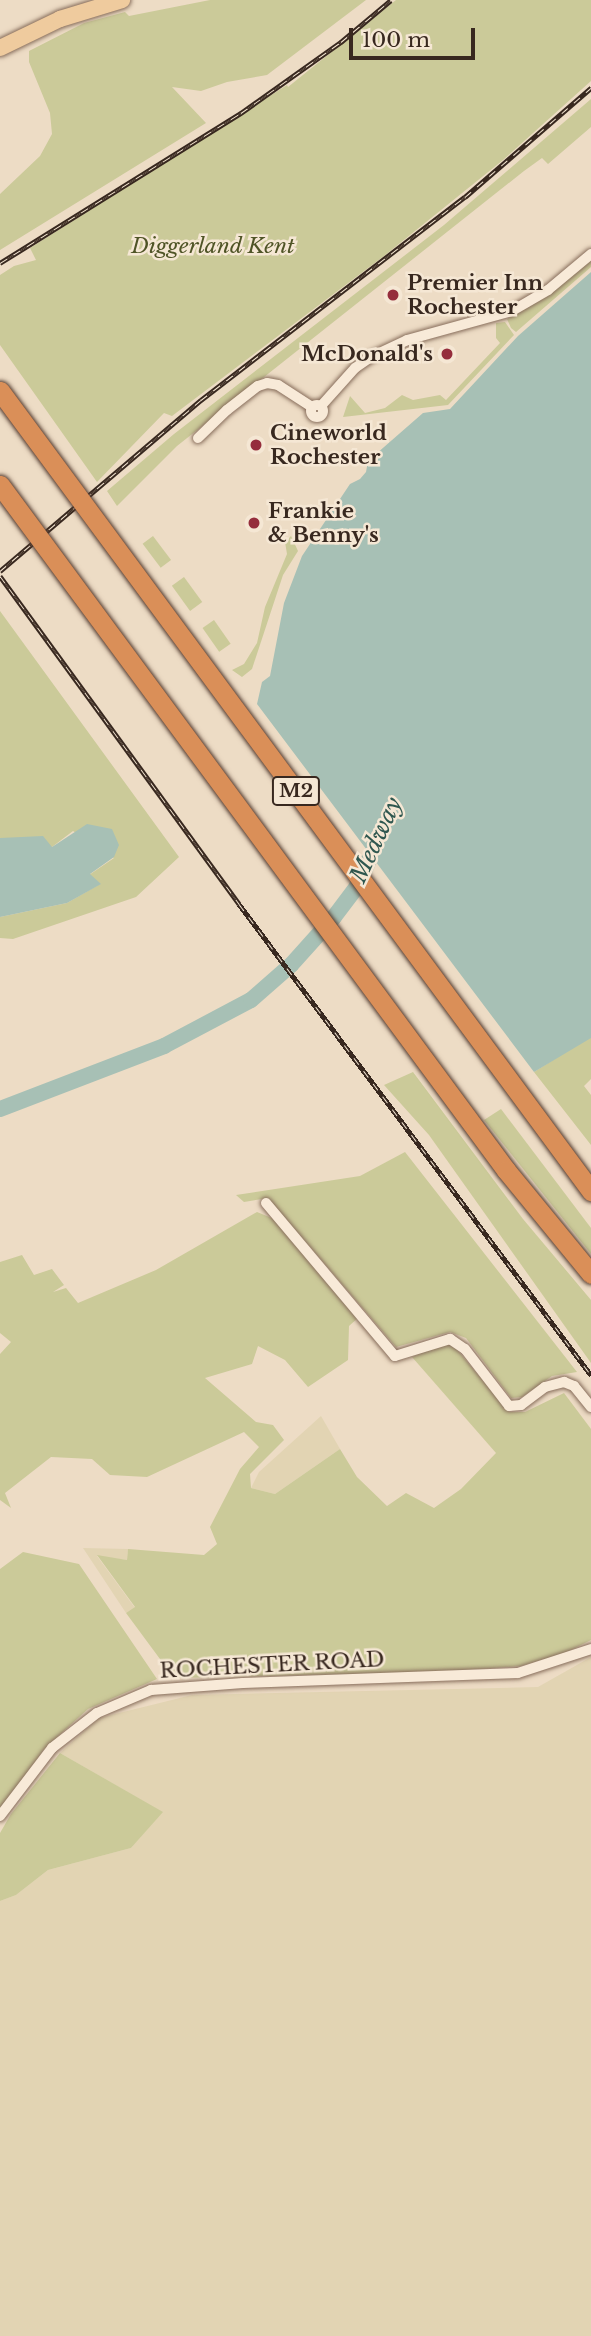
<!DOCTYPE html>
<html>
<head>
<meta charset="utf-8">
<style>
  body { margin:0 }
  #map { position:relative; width:591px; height:2336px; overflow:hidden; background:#eddcc5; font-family:"Libre Baskerville",serif }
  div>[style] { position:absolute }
  .farmland>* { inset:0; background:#e2d4b3 }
  .green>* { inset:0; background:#cbca99; transform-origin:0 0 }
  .water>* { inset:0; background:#a7c0b5 }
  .river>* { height:16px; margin:-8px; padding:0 8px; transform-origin:8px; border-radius:8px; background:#a7c0b5 }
  .roads { filter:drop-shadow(0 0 2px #876d5b) drop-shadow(0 0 2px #876d5b) }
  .street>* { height:10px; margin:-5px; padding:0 5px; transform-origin:5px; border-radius:5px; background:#f8ead8 }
  .street>.ring { margin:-5px; padding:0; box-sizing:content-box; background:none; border:10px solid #f8ead8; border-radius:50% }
  .primary>* { height:16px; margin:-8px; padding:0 8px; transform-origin:8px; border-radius:8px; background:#efcb9e }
  .rail>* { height:5px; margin-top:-2.5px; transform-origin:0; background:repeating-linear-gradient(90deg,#f5e7d4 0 8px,#38281f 0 16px); box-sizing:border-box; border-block:2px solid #38281f }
  .bridges { filter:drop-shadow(0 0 2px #553c30) drop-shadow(0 0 2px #553c30) }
  .highway-bridge>* { height:19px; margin:-9.5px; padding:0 9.5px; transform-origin:9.5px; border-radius:9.5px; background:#da8f58 }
  .dots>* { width:19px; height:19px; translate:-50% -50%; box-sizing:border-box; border:4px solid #f5e7d4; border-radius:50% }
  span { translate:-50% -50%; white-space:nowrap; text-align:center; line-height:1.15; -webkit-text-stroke:5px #f5e7d4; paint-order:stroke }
  .shield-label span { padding:2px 5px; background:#f5e7d4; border:2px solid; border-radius:5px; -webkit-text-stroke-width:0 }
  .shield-label { font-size:19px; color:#38281f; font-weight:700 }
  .park-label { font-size:21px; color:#4f5426; font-style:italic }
  .poi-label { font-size:21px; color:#38281f; font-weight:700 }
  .left { translate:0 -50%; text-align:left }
  .right { translate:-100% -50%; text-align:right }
  .street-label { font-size:21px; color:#38281f }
  .water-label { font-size:23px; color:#2f574f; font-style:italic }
  .scale { position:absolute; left:349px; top:28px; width:126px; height:32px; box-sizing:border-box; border:4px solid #38281f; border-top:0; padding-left:9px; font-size:21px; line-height:24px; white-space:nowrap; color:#38281f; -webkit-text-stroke:5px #f5e7d4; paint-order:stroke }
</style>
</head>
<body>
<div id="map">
  <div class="farmland">
    <i style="clip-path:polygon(321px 1416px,340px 1449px,275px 1494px,251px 1488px,259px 1472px)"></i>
    <i style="clip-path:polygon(83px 1548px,128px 1549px,127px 1560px,97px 1556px,135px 1608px,126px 1613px)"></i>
    <i style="clip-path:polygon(591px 1657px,591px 2336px,0 2336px,0 1901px,16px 1895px,48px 1870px,131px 1848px,162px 1812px,60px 1753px,99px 1718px,192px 1695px,538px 1687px)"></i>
  </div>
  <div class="green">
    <i style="clip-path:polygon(210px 0,366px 0,267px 75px,227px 82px,201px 91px,172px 87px,206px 123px,0 250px,0 194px,40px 156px,52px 134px,50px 113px,29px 62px,29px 51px,84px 23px,125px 12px,129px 16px)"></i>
    <i style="clip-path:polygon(396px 0,591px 0,591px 81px,503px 160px,384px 256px,172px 416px,164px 413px,97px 482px,0 345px,0 275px,14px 266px,36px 260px,30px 248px,287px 85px,288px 87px)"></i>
    <i style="clip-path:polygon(591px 99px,591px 127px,548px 164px,542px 158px,524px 171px,177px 446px,117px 506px,107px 491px,174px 434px,444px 225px)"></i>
    <i style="clip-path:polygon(591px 261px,591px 267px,516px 332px,511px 328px,507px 319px,550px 294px)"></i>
    <i style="clip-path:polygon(505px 322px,514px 335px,448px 405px,343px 417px,350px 396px,365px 413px,385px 408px,402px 395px,413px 400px,440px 395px,446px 400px,500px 343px,496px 338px,496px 323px)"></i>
    <i style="left:153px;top:536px;width:30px;height:13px;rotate:53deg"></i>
    <i style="clip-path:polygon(291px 536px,298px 551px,283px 575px,252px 669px,242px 677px,232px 670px,244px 664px,257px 643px,265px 607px,287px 554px,285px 542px)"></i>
    <i style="left:184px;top:577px;width:31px;height:15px;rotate:54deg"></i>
    <i style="clip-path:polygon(0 611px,179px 857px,136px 897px,13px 939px,0 938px,0 917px,67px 903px,100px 884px,89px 875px,114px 858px,73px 831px,52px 847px,0 838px)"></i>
    <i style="left:214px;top:620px;width:29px;height:14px;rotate:55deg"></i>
    <i style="clip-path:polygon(591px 1036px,591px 1079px,584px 1086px,591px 1095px,591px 1145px,534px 1072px)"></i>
    <i style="clip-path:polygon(413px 1072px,523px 1219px,591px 1300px,591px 1363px,429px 1135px,384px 1085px)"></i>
    <i style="clip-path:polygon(501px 1109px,591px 1228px,591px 1254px,484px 1120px)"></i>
    <i style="clip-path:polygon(405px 1152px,577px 1372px,552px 1376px,522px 1397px,511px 1398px,466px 1338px,450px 1332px,396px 1347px,268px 1198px,244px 1202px,236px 1195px,360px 1176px)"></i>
    <i style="clip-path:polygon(257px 1212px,274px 1219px,359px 1317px,349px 1326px,348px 1360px,308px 1387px,285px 1360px,258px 1346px,252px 1364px,205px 1378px,256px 1422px,273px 1425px,284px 1440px,250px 1474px,251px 1488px,275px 1494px,340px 1449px,357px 1477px,387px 1506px,406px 1493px,434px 1508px,461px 1489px,496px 1453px,412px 1357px,447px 1342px,454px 1346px,509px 1412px,525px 1412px,564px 1393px,591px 1429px,591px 1640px,565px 1653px,521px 1666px,441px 1672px,174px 1678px,126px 1613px,135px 1607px,97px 1555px,127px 1560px,128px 1549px,204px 1555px,217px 1544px,210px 1527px,240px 1469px,259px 1447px,244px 1432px,147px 1477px,110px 1475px,92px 1459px,51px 1457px,5px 1493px,11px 1508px,0 1500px,0 1354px,11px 1342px,0 1333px,0 1262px,22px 1255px,34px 1275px,52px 1269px,64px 1285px,53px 1292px,66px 1288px,78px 1303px,156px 1270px)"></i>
    <i style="clip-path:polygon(23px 1552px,79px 1564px,157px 1679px,88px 1709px,45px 1748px,0 1810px,0 1569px)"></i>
    <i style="clip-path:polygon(60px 1753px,163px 1812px,131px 1848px,48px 1870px,16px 1895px,0 1901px,0 1833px,11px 1814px)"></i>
  </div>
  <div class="water">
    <i style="clip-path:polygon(591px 272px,591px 1038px,534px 1072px,257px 704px,262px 682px,270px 676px,284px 603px,302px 556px,350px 484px,360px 479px,366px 472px,368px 461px,423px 413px,450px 409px,518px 336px)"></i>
    <i style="clip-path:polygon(87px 824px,112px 829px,119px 845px,114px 857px,90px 874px,101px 884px,67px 903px,0 917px,0 838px,43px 836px,52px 847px)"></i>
  </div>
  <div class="river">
    <i style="left:0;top:1109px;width:176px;rotate:-21deg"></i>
    <i style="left:164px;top:1046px;width:98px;rotate:-27.9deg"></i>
    <i style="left:251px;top:1000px;width:53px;rotate:-41.2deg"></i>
    <i style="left:291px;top:965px;width:64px;rotate:-48.1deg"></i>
    <i style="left:334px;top:917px;width:39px;rotate:-53deg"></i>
    <i style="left:357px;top:886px;width:54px;rotate:-64.9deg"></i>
  </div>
  <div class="roads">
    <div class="street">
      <i class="ring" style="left:311px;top:405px;width:2px;height:2px"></i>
      <i style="left:321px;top:406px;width:51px;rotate:-48.2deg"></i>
      <i style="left:355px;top:368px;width:19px;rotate:-35deg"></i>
      <i style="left:371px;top:357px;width:40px;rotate:-25deg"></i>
      <i style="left:407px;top:340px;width:109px;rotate:-15.4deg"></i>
      <i style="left:512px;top:311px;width:42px;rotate:-30.3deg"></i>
      <i style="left:548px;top:290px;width:56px;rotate:-39.9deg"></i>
      <i style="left:198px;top:438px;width:40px;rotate:-44deg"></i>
      <i style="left:227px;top:410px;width:39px;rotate:-38deg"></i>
      <i style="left:258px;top:386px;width:9px;rotate:-18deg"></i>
      <i style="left:267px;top:383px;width:11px;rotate:10deg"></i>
      <i style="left:278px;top:385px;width:40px;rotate:32.9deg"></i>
      <i style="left:266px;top:1203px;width:200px;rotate:49.9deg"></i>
      <i style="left:395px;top:1356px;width:58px;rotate:-17.2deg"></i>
      <i style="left:450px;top:1339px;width:18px;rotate:34deg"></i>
      <i style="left:465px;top:1349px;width:72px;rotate:52.3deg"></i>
      <i style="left:509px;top:1406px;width:12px;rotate:-5deg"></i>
      <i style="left:521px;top:1405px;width:30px;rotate:-37deg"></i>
      <i style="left:545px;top:1387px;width:20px;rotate:-15deg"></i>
      <i style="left:564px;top:1382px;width:11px;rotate:22deg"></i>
      <i style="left:574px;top:1386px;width:27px;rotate:51deg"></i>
      <i style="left:0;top:1816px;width:86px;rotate:-52.6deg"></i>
      <i style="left:52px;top:1748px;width:57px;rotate:-37.9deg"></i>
      <i style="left:97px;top:1713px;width:59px;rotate:-23.1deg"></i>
      <i style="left:151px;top:1690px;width:92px;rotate:-4.4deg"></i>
      <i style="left:243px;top:1683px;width:275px;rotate:-2.1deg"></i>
      <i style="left:518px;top:1673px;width:77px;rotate:-18.2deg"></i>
    </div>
    <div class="primary">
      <i style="left:0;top:48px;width:67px;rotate:-25.8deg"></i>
      <i style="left:60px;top:19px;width:65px;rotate:-17deg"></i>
    </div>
  </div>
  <div class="rail">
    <i style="left:0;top:263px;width:284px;rotate:-31.9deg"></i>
    <i style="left:241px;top:113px;width:123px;rotate:-35.4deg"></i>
    <i style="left:341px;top:42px;width:65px;rotate:-40deg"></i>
    <i style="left:0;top:571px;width:264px;rotate:-40.4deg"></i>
    <i style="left:201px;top:400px;width:333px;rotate:-37.6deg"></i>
    <i style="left:465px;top:197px;width:167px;rotate:-40.9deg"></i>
    <i style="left:0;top:576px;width:406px;rotate:53.9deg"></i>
    <i style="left:239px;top:904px;width:588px;rotate:53.23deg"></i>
  </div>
  <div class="bridges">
    <div class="highway-bridge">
      <i style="left:0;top:391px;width:995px;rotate:53.54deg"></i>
      <i style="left:0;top:485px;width:852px;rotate:53.55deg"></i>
      <i style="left:506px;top:1170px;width:134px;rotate:50.7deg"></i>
    </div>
  </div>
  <div class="dots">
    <i style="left:393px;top:295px;background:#952d3c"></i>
    <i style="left:447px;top:354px;background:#952d3c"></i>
    <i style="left:256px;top:445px;background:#952d3c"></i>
    <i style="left:254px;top:523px;background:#952d3c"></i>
  </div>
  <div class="shield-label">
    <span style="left:296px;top:791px">M2</span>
  </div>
  <div class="park-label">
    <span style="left:213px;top:246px">Diggerland Kent</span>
  </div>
  <div class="poi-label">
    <span class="left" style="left:407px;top:295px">Premier Inn<br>Rochester</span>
    <span class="right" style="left:433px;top:354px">McDonald's</span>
    <span class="left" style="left:270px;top:445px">Cineworld<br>Rochester</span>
    <span class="left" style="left:268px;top:523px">Frankie<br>&amp; Benny's</span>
  </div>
  <div class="street-label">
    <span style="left:272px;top:1665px;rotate:-3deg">ROCHESTER ROAD</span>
  </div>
  <div class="water-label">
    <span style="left:376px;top:840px;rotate:-65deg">Medway</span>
  </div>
  <div class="scale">100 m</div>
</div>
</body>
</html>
